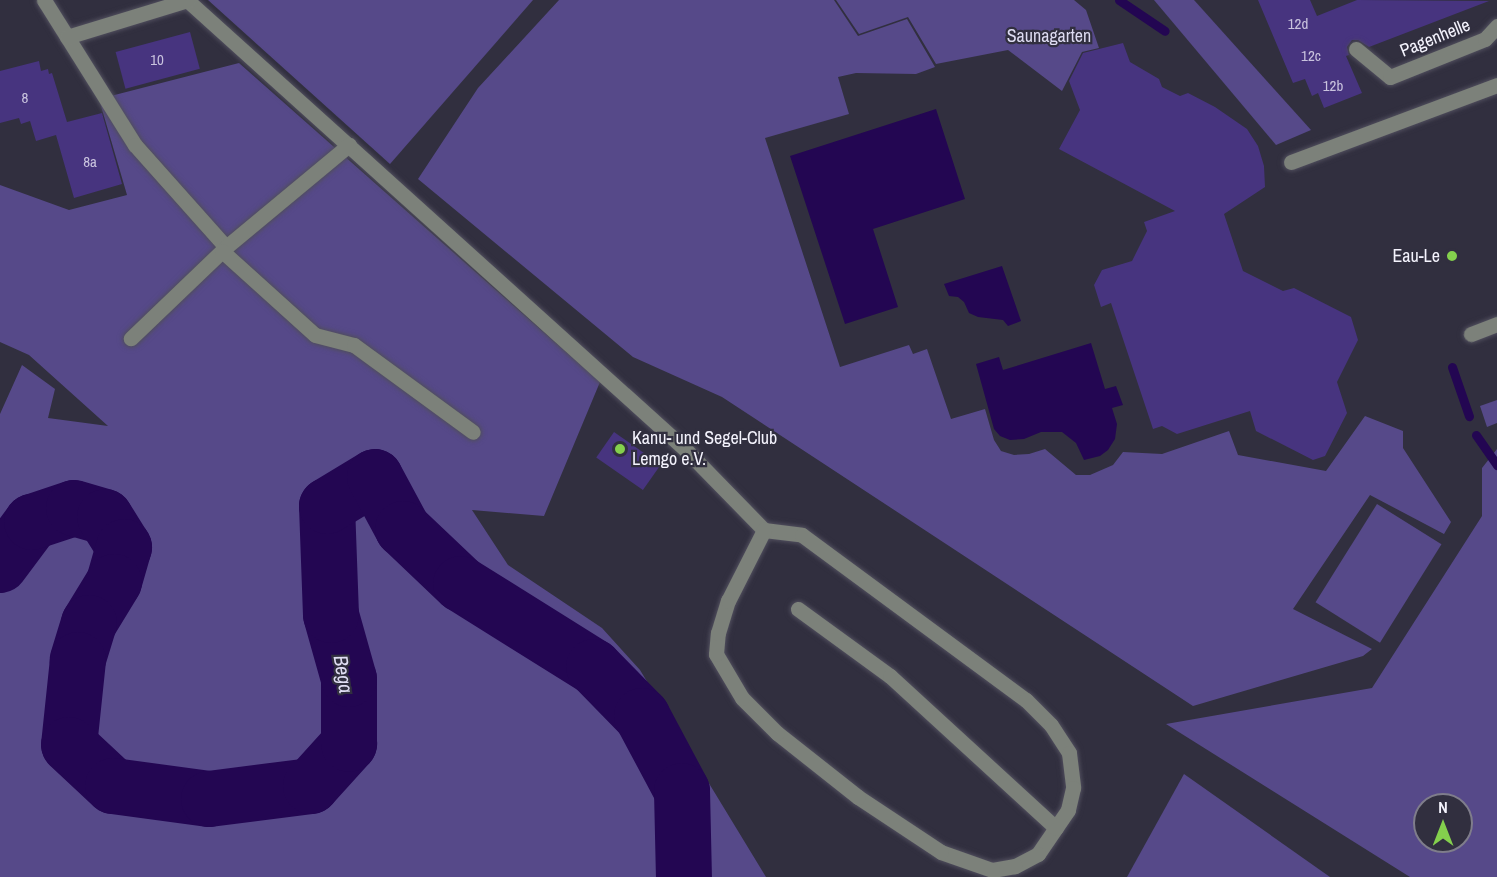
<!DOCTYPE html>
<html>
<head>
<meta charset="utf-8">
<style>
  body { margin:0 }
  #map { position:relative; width:1497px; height:877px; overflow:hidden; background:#312f3f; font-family:"Archivo Narrow",sans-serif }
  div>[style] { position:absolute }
  .green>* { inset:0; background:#564989; transform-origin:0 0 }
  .water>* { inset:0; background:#230652 }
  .stream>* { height:9px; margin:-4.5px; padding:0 4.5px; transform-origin:4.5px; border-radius:4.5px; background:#230652 }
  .river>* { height:56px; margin:-28px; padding:0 28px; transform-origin:28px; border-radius:28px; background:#230652 }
  .building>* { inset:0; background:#47347f; transform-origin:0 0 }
  .roads { filter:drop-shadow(0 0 2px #504e5d) drop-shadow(0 0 2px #504e5d) }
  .minor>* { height:15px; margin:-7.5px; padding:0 7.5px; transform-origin:7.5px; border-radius:7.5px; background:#7c817a }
  .dots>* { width:16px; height:16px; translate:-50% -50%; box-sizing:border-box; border:3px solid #312f3f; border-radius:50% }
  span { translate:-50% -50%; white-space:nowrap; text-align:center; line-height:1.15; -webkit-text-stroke:4.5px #312f3f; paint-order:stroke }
  .number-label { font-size:15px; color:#c9c3de }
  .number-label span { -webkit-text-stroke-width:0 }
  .park-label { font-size:18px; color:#dddbf1 }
  .street-label { font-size:18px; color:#f4f3fd }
  .poi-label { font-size:18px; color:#f4f3fd }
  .right { translate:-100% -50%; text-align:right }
  .left { translate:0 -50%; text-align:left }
  .water-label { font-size:20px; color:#e1def4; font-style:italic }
  .north { position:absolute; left:1413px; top:793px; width:60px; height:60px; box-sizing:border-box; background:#312f3f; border:2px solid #7f7d8b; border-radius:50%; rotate:0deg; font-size:16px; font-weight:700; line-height:24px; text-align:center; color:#f4f3fd }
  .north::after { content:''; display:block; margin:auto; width:21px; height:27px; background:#84d04d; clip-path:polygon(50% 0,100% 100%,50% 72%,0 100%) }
</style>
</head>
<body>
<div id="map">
  <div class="green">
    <i style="clip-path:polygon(208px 0,533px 0,390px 164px)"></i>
    <i style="clip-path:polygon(559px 0,834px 0,858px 36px,907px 19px,935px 67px,916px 74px,856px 73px,838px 77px,849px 114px,765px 138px,840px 367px,909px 345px,913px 354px,927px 349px,951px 419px,985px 409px,994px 440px,1001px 451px,1014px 455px,1029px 454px,1045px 449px,1076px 475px,1090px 475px,1113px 465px,1123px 452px,1162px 454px,1229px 431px,1238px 455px,1326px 471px,1365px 416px,1403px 431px,1403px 448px,1451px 522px,1444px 534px,1370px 495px,1293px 609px,1372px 649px,1363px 656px,1193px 706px,722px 397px,633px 357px,418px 179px,478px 88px)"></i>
    <i style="clip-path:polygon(836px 0,1074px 0,1086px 10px,1099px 48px,1082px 52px,1062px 91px,1008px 50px,936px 64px,908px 17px,859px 34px)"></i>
    <i style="clip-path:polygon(1154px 0,1194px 0,1311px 130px,1276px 145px)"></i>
    <i style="clip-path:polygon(239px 63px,600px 382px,544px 516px,472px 510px,508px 565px,602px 628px,640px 670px,766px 877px,0 877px,0 414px,22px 365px,55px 389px,48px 418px,108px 426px,29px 355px,0 342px,0 185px,69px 210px,127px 195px,99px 99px)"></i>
    <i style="clip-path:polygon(1497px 400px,1497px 423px,1487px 427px,1480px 406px)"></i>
    <i style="clip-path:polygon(evenodd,1497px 449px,1497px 877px,1410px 877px,1166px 724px,1372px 688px,1482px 516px,1482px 468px,1497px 449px,1425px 805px,1461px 805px,1461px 841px,1425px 841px,1425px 805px)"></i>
    <i style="left:1377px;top:504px;width:76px;height:116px;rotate:32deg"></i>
    <i style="clip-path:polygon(1184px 774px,1330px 877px,1127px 877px)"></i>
  </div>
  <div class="water">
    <i style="clip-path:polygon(936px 109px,965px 199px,873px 229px,898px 307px,845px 324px,790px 156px)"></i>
    <i style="clip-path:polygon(1002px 266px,1021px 321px,1008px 326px,1003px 320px,978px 317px,969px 313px,964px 302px,958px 297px,949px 296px,944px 284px)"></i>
    <i style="clip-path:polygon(1091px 343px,1105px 389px,1116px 386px,1123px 405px,1112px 408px,1117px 424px,1115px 439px,1108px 450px,1100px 456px,1084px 460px,1076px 443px,1062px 432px,1041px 432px,1024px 439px,1010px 440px,1000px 436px,994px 429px,976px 364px,999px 357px,1003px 370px)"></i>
  </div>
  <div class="stream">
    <i style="left:1119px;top:0;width:55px;rotate:34deg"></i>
    <i style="left:1452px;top:367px;width:52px;rotate:70.9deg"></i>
    <i style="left:1476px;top:435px;width:37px;rotate:55deg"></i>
  </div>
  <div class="river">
    <i style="left:0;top:565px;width:54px;rotate:-53.3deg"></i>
    <i style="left:32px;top:522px;width:44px;rotate:-18.4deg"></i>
    <i style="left:74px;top:508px;width:32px;rotate:16deg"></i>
    <i style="left:105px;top:517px;width:36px;rotate:58deg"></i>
    <i style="left:124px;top:547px;width:36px;rotate:106deg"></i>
    <i style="left:114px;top:582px;width:48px;rotate:121.4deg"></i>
    <i style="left:89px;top:623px;width:39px;rotate:107deg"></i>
    <i style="left:78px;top:660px;width:85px;rotate:96deg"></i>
    <i style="left:69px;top:745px;width:60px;rotate:43deg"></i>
    <i style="left:113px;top:786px;width:97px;rotate:7.7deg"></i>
    <i style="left:209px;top:799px;width:103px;rotate:-7.3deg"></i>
    <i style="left:311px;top:786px;width:57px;rotate:-47.9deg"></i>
    <i style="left:349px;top:744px;width:65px;rotate:-90deg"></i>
    <i style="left:349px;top:679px;width:66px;rotate:-105.7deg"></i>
    <i style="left:331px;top:615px;width:109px;rotate:-92.1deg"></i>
    <i style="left:327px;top:506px;width:56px;rotate:-31.1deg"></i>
    <i style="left:375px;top:477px;width:59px;rotate:61.7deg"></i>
    <i style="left:403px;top:529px;width:80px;rotate:43.5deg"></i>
    <i style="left:461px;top:584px;width:157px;rotate:32deg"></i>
    <i style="left:594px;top:667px;width:69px;rotate:45.6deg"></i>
    <i style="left:642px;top:716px;width:85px;rotate:61.9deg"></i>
    <i style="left:682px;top:791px;width:86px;rotate:88.7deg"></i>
  </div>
  <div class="building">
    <i style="clip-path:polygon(1258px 0,1310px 0,1317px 16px,1357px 0,1489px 1px,1369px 47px,1358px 40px,1352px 40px,1347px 47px,1349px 55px,1346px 56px,1362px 93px,1324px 108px,1318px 93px,1312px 96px,1305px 79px,1293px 83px)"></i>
    <i style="left:190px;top:32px;width:38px;height:77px;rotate:75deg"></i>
    <i style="clip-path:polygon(1123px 43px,1130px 62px,1159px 79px,1162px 87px,1180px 96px,1188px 93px,1215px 107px,1247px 129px,1258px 146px,1264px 166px,1265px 187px,1224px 214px,1243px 271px,1283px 291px,1294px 288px,1351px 317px,1358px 340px,1337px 382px,1347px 413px,1325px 456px,1313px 460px,1256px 431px,1250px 411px,1177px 434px,1162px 426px,1153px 429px,1111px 303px,1101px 307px,1094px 285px,1102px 270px,1132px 261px,1147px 231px,1144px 222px,1175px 211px,1059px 149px,1080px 110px,1069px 81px,1083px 53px)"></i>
    <i style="clip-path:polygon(39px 61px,41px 71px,48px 69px,49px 74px,52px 73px,67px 122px,102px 113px,122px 184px,74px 198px,56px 135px,36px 141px,30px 121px,21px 124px,19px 118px,0 123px,0 71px)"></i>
    <i style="left:614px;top:432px;width:57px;height:31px;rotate:35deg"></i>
  </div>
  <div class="roads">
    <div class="minor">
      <i style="left:44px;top:0;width:171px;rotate:57.9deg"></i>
      <i style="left:135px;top:145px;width:137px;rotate:48.3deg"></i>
      <i style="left:226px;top:247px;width:132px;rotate:136.2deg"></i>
      <i style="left:187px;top:0;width:671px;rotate:42.04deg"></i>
      <i style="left:685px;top:449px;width:113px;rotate:45.7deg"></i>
      <i style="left:764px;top:530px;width:38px;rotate:7deg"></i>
      <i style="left:802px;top:535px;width:278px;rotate:36.4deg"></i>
      <i style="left:1026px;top:700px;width:35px;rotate:45deg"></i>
      <i style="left:1051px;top:725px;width:33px;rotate:57deg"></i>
      <i style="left:1069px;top:753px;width:35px;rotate:83deg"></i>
      <i style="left:1073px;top:788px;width:23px;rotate:103deg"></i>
      <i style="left:1068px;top:810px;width:53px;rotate:124.3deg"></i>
      <i style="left:1038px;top:854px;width:26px;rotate:152deg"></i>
      <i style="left:1015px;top:866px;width:23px;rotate:170deg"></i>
      <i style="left:992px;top:870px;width:54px;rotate:-160.6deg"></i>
      <i style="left:941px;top:852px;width:100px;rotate:-146.5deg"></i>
      <i style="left:858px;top:797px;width:103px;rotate:-141.7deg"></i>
      <i style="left:777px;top:733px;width:49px;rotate:-135deg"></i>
      <i style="left:742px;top:698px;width:51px;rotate:-120.6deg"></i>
      <i style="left:716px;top:654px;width:21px;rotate:-85deg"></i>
      <i style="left:718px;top:633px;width:34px;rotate:-73deg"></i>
      <i style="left:728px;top:601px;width:80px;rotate:-63.1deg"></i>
      <i style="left:67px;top:37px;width:127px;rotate:-17deg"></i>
      <i style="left:1356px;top:49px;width:44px;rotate:39.5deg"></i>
      <i style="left:1390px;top:77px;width:102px;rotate:-21.8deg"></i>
      <i style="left:1485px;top:39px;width:18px;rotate:-47deg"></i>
      <i style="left:1291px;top:162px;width:220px;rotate:-20.5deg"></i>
      <i style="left:226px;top:247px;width:160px;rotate:-39.7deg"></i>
      <i style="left:222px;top:251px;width:125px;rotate:42.1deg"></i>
      <i style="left:315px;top:335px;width:40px;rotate:14.4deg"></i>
      <i style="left:354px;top:345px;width:147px;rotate:36.2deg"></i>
      <i style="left:1471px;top:334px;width:28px;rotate:-21deg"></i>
      <i style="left:798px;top:609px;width:114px;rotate:36.1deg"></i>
      <i style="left:890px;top:676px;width:225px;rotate:42.5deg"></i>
    </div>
  </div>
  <div class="dots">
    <i style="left:1452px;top:256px;background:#84d04d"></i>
    <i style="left:620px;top:449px;background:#84d04d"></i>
  </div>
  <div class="number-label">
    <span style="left:1298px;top:24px">12d</span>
    <span style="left:1311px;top:56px">12c</span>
    <span style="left:157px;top:60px">10</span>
    <span style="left:1333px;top:86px">12b</span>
    <span style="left:25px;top:98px">8</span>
    <span style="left:90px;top:162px">8a</span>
  </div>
  <div class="park-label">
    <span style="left:1049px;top:36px">Saunagarten</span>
  </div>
  <div class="street-label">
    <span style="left:1435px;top:38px;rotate:-22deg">Pagenhelle</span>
  </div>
  <div class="poi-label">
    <span class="right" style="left:1440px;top:256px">Eau-Le</span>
    <span class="left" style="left:632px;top:449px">Kanu- und Segel-Club<br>Lemgo e.V.</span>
  </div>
  <div class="water-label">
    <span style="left:344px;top:674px;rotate:81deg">Bega</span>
  </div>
  <div class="north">N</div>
</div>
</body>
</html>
